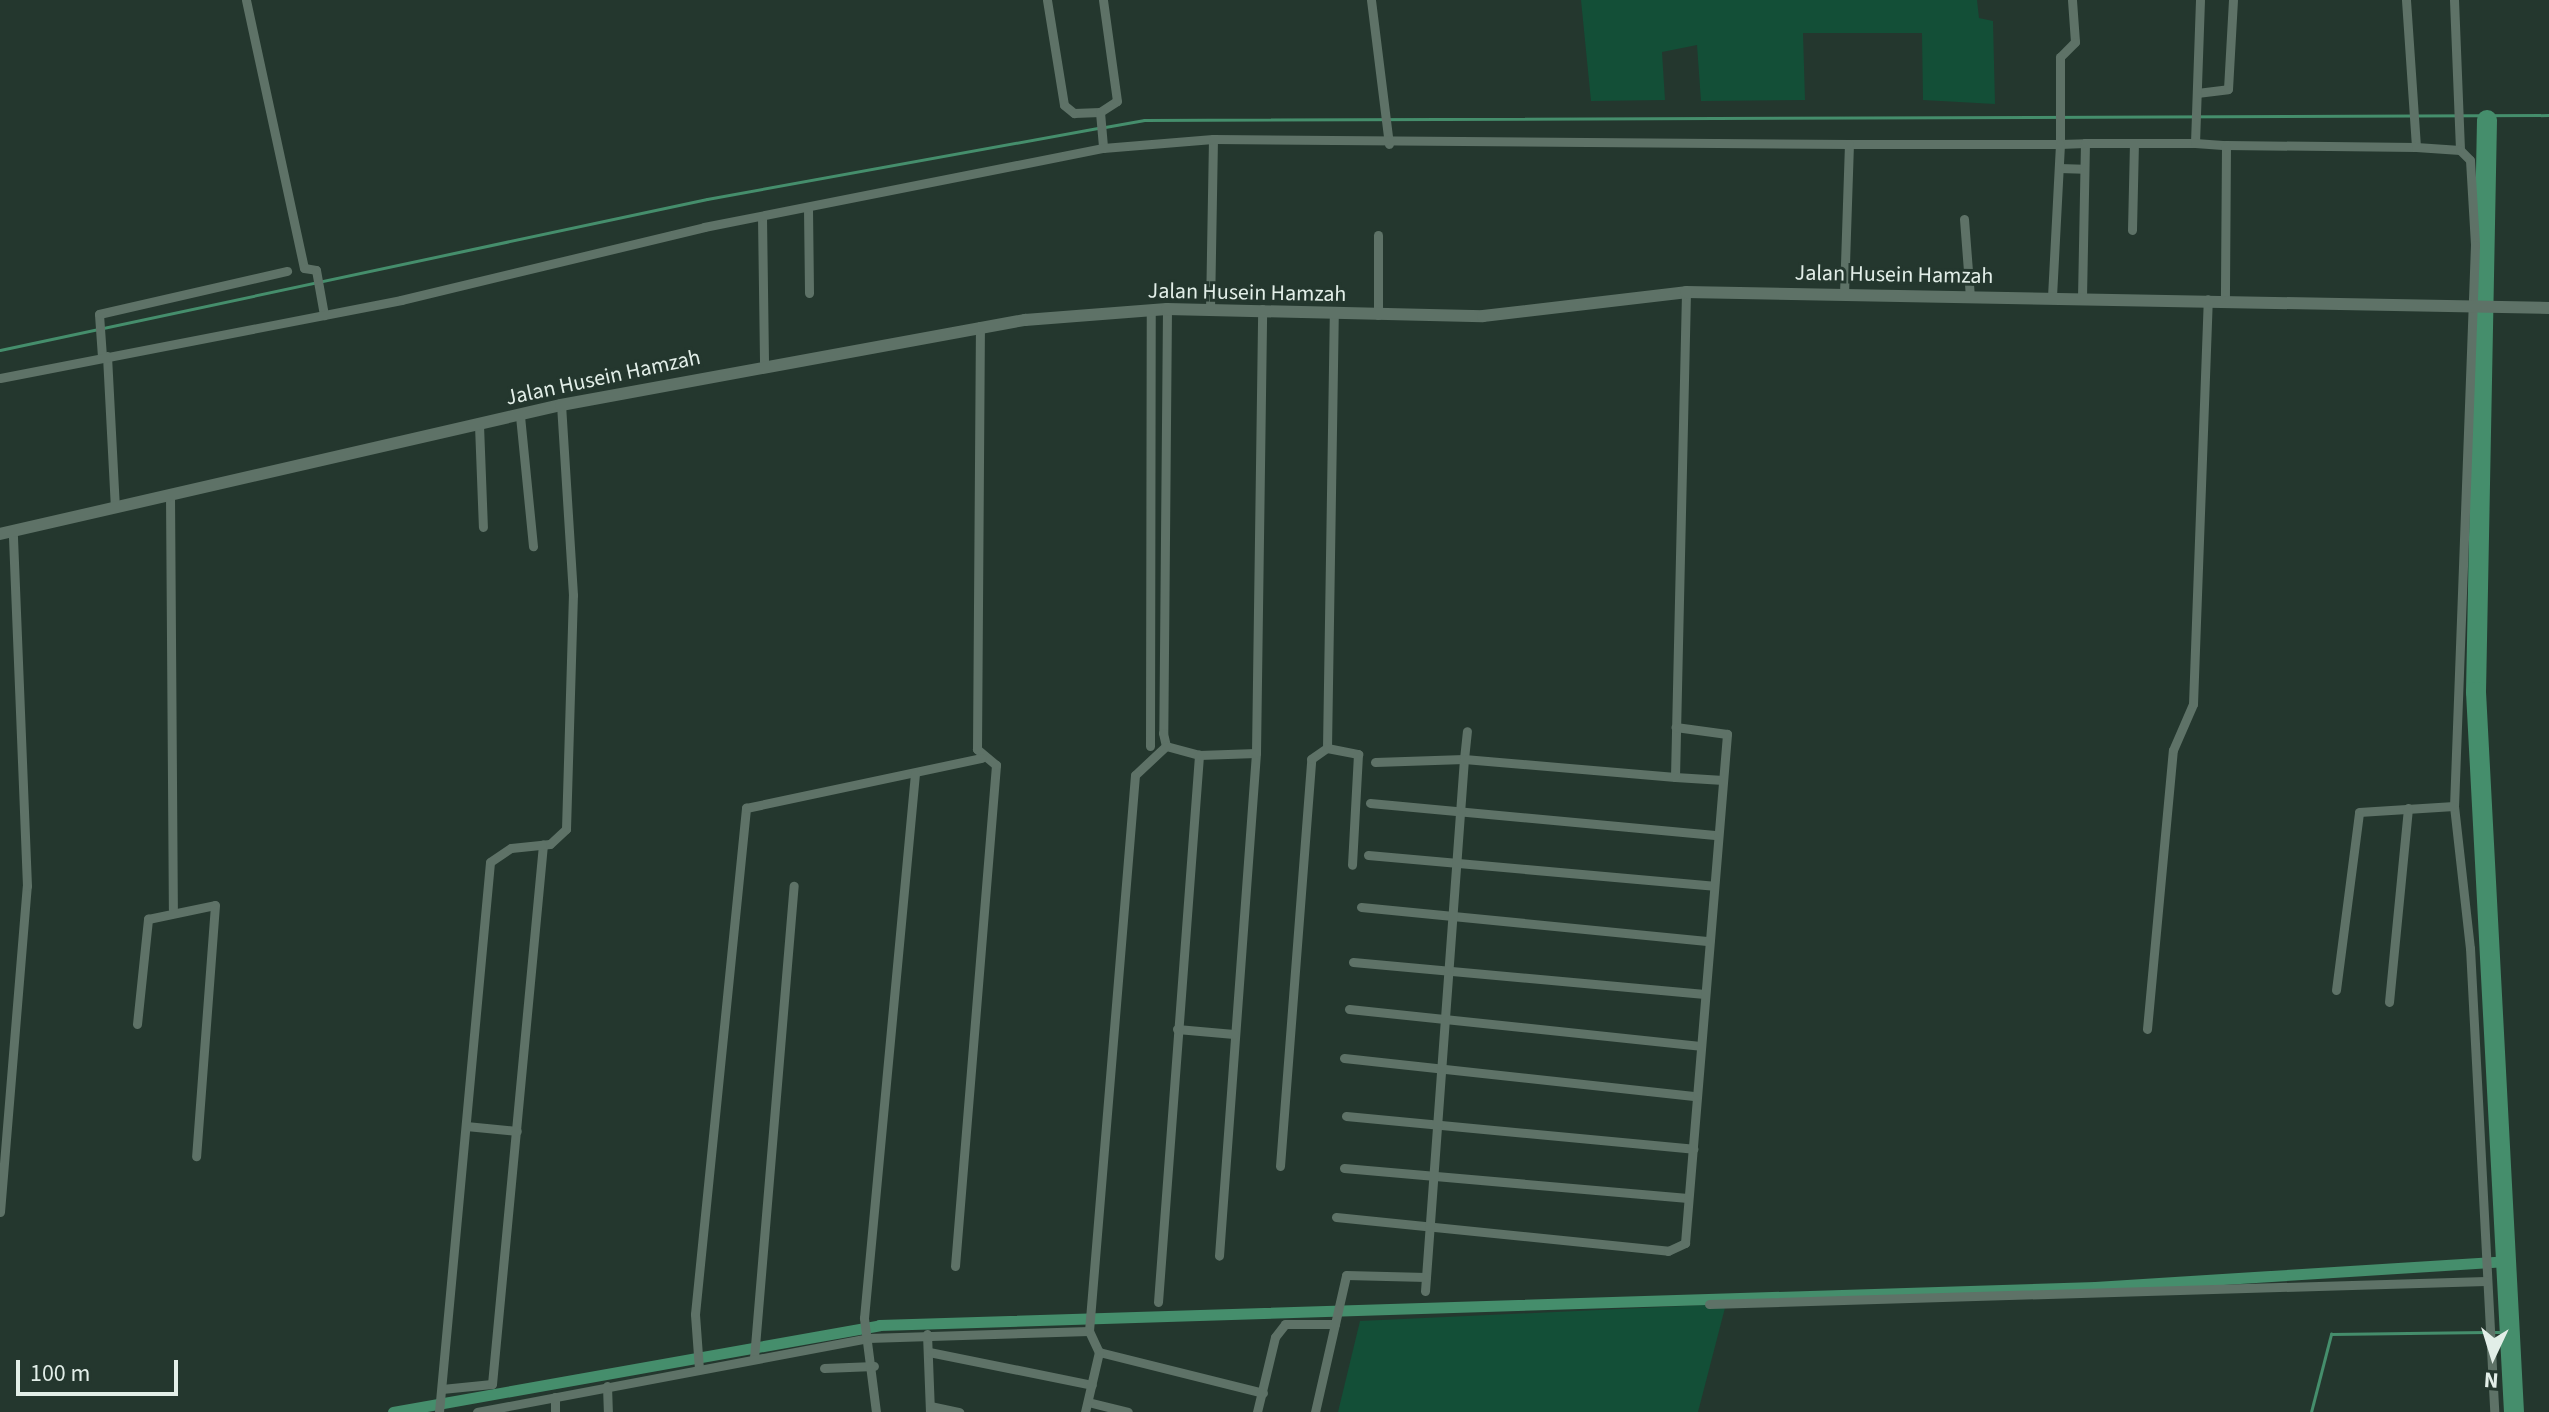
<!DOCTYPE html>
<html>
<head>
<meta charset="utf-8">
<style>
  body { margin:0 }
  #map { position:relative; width:2549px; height:1412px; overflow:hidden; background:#24372e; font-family:"Source Sans 3",sans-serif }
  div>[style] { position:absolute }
  .green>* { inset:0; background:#134f37 }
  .stream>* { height:3px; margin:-1.5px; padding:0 1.5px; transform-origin:1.5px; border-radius:1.5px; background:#458e6c }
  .canal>* { height:11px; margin:-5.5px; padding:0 5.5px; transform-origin:5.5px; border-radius:5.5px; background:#458e6c }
  .river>* { height:20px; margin:-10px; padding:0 10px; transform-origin:10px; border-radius:10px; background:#458e6c }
  .street>* { height:9px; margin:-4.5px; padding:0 4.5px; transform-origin:4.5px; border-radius:4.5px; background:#5e7267 }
  .secondary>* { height:12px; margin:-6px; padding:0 6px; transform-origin:6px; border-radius:6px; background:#5e7267 }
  span { translate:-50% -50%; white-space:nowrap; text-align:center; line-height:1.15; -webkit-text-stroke:6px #24372e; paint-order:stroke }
  .street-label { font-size:22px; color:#e2eee8 }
  .north { position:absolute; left:2453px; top:1316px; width:80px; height:80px; -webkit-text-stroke:6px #24372e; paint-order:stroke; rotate:184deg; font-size:22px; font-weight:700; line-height:32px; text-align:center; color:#e2eee8 }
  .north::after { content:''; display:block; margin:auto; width:28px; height:36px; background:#e2eee8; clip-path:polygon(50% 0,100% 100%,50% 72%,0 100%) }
  .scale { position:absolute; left:16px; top:1360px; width:162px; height:36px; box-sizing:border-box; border:4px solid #e2eee8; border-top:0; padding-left:10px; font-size:24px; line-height:28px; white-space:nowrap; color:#e2eee8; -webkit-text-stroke:6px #24372e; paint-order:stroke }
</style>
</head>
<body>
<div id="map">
  <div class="green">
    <i style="clip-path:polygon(1581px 0,1977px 0,1979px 18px,1993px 21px,1995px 104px,1923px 100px,1922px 33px,1803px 33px,1805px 100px,1701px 101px,1697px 45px,1662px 52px,1665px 100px,1591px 101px)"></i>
    <i style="clip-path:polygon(1726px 1304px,1698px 1412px,1338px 1412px,1360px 1321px)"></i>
  </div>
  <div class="stream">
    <i style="left:1105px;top:127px;width:40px;rotate:-10deg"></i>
    <i style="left:1144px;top:120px;width:1405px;rotate:-0.2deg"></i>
    <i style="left:0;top:350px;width:723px;rotate:-12.06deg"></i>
    <i style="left:707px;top:199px;width:397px;rotate:-10.3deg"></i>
    <i style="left:2493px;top:1332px;width:17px"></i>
    <i style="left:2311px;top:1412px;width:81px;rotate:-75.6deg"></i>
    <i style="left:2331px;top:1334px;width:155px;rotate:-0.7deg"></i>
  </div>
  <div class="canal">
    <i style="left:393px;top:1412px;width:494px;rotate:-10.1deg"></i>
    <i style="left:879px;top:1325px;width:1217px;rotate:-1.79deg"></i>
    <i style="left:2095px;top:1287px;width:412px;rotate:-3.6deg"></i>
  </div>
  <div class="river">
    <i style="left:2487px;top:120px;width:572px;rotate:91.1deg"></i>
    <i style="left:2476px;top:692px;width:721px;rotate:86.98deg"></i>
  </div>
  <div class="street">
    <i style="left:246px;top:0;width:274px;rotate:77.8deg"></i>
    <i style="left:304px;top:268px;width:12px;rotate:9deg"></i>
    <i style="left:316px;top:270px;width:46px;rotate:79.9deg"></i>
    <i style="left:1047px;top:0;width:106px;rotate:80.8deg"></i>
    <i style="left:1064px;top:105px;width:13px;rotate:39deg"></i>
    <i style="left:1074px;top:113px;width:26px;rotate:-2deg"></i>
    <i style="left:1100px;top:112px;width:20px;rotate:-33deg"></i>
    <i style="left:1117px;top:101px;width:102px;rotate:-97.9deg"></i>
    <i style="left:1371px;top:0;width:145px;rotate:82.9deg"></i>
    <i style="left:2072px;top:0;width:42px;rotate:85.9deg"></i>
    <i style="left:2075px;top:42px;width:21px;rotate:135deg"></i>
    <i style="left:2060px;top:57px;width:87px;rotate:90deg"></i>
    <i style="left:2060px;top:144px;width:25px;rotate:-2deg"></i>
    <i style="left:2406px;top:0;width:147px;rotate:86.1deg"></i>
    <i style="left:2454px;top:0;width:150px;rotate:87.7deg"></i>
    <i style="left:2197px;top:93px;width:31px;rotate:-7deg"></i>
    <i style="left:2228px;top:89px;width:89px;rotate:-86.8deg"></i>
    <i style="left:1100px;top:112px;width:36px;rotate:85deg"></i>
    <i style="left:2195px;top:143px;width:143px;rotate:-88deg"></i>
    <i style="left:2226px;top:145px;width:190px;rotate:0.6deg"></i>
    <i style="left:2416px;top:147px;width:44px;rotate:3.9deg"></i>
    <i style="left:2460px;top:150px;width:14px;rotate:45deg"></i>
    <i style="left:2470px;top:160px;width:85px;rotate:86.6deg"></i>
    <i style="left:2475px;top:245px;width:561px;rotate:92.14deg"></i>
    <i style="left:2454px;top:806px;width:143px;rotate:83.6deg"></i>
    <i style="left:2470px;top:948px;width:465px;rotate:87deg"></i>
    <i style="left:2059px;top:168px;width:24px;rotate:2deg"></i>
    <i style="left:808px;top:209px;width:84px;rotate:89.3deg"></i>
    <i style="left:762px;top:217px;width:149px;rotate:89.2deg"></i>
    <i style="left:1964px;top:219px;width:78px;rotate:85.6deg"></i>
    <i style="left:2132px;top:230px;width:87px;rotate:-88.7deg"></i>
    <i style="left:1686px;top:292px;width:485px;rotate:91.3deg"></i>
    <i style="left:1675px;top:777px;width:48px;rotate:3.6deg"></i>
    <i style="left:1844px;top:294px;width:150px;rotate:-88.1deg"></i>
    <i style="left:1849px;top:144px;width:211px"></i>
    <i style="left:2060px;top:144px;width:154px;rotate:93deg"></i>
    <i style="left:2082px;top:298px;width:155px;rotate:-88.9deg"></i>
    <i style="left:2085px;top:143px;width:110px"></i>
    <i style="left:2195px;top:143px;width:31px;rotate:4deg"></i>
    <i style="left:2226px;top:145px;width:155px;rotate:90.4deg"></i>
    <i style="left:1167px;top:309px;width:424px;rotate:90.5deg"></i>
    <i style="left:1163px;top:733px;width:13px;rotate:77deg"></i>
    <i style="left:1166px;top:746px;width:34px;rotate:15deg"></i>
    <i style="left:1199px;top:755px;width:57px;rotate:-2deg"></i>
    <i style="left:1256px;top:753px;width:504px;rotate:94.21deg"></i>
    <i style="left:1210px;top:310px;width:171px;rotate:-89deg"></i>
    <i style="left:1378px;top:315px;width:80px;rotate:-90deg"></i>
    <i style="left:107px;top:356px;width:152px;rotate:87deg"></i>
    <i style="left:102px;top:357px;width:43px;rotate:-94deg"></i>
    <i style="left:99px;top:314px;width:193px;rotate:-12.9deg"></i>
    <i style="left:0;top:378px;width:409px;rotate:-11deg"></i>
    <i style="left:401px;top:300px;width:312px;rotate:-13.5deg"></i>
    <i style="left:704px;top:227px;width:407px;rotate:-11.2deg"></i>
    <i style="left:1103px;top:148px;width:110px;rotate:-4.7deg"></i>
    <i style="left:1213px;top:139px;width:636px;rotate:0.45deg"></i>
    <i style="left:520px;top:416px;width:131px;rotate:84.3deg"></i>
    <i style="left:479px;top:425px;width:102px;rotate:87.8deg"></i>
    <i style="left:170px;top:495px;width:414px;rotate:89.6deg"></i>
    <i style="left:1150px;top:746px;width:436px;rotate:-89.9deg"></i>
    <i style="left:1166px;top:746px;width:42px;rotate:136.9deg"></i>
    <i style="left:1135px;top:775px;width:558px;rotate:94.73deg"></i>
    <i style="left:1089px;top:1331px;width:23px;rotate:65deg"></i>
    <i style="left:1099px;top:1352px;width:169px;rotate:14deg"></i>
    <i style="left:1327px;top:748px;width:434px;rotate:-89.1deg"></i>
    <i style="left:1256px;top:753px;width:444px;rotate:-89.2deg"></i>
    <i style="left:1375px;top:762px;width:89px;rotate:-1.9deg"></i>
    <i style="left:1464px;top:759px;width:28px;rotate:-84deg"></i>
    <i style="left:1370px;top:803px;width:349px;rotate:5.3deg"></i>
    <i style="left:1368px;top:855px;width:347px;rotate:5.1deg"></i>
    <i style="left:1361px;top:907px;width:350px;rotate:5.6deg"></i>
    <i style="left:1353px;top:962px;width:353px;rotate:5.2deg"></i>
    <i style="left:2336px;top:990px;width:179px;rotate:-82.6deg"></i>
    <i style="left:2359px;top:812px;width:95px;rotate:-3.6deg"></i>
    <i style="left:2389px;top:1002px;width:195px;rotate:-84.4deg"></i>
    <i style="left:1349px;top:1009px;width:353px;rotate:6deg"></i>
    <i style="left:137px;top:1024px;width:106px;rotate:-84deg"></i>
    <i style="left:148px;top:919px;width:68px;rotate:-11.8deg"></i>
    <i style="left:215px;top:905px;width:252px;rotate:94.3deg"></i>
    <i style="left:1177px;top:1029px;width:57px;rotate:5deg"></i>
    <i style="left:2147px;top:1029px;width:280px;rotate:-84.7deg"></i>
    <i style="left:2173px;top:750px;width:50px;rotate:-66.5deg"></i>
    <i style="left:2193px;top:704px;width:405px;rotate:-87.9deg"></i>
    <i style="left:1344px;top:1058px;width:354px;rotate:6.2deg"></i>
    <i style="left:1346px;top:1116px;width:349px;rotate:5.4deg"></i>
    <i style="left:466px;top:1126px;width:51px;rotate:5.6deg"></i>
    <i style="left:1280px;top:1166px;width:408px;rotate:-85.6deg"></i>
    <i style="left:1311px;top:759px;width:19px;rotate:-35deg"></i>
    <i style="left:1327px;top:748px;width:32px;rotate:11deg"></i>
    <i style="left:1358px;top:754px;width:111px;rotate:93.1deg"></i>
    <i style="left:1344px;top:1168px;width:345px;rotate:5deg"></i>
    <i style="left:0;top:1212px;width:327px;rotate:-85.3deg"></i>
    <i style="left:27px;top:886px;width:355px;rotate:-92.3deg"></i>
    <i style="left:1336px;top:1217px;width:334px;rotate:5.8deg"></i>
    <i style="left:1668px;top:1251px;width:19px;rotate:-25deg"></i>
    <i style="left:1685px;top:1243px;width:511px;rotate:-85.28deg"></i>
    <i style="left:1727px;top:734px;width:52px;rotate:-172.3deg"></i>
    <i style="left:955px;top:1266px;width:503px;rotate:-85.32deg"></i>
    <i style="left:996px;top:765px;width:25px;rotate:-140deg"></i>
    <i style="left:977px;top:749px;width:423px;rotate:-89.6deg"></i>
    <i style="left:1425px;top:1291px;width:533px;rotate:-85.81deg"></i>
    <i style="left:1464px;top:759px;width:212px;rotate:4.9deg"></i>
    <i style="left:1158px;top:1302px;width:549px;rotate:-85.71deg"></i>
    <i style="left:1709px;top:1304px;width:777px;rotate:-1.7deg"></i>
    <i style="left:927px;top:1334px;width:78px;rotate:87.8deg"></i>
    <i style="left:929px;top:1352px;width:166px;rotate:11.4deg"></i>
    <i style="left:754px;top:1358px;width:474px;rotate:-85.2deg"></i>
    <i style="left:824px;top:1368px;width:50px;rotate:-2.3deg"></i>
    <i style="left:699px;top:1369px;width:55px;rotate:-94.2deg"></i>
    <i style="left:695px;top:1314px;width:509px;rotate:-84.24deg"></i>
    <i style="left:746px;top:808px;width:241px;rotate:-12deg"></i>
    <i style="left:607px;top:1386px;width:26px;rotate:88deg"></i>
    <i style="left:442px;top:1389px;width:50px;rotate:-5.7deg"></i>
    <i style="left:492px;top:1384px;width:542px;rotate:-84.6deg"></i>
    <i style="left:555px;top:1397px;width:15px;rotate:90deg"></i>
    <i style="left:1088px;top:1402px;width:41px;rotate:14deg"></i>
    <i style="left:930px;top:1406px;width:30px;rotate:12deg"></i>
    <i style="left:439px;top:1412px;width:552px;rotate:-84.7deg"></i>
    <i style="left:490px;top:862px;width:25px;rotate:-34deg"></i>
    <i style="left:511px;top:848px;width:39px;rotate:-6deg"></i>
    <i style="left:550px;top:844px;width:22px;rotate:-43deg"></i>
    <i style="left:566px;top:829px;width:234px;rotate:-88.3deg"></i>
    <i style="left:573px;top:595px;width:190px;rotate:-93.6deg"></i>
    <i style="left:477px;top:1412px;width:398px;rotate:-10.7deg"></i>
    <i style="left:868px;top:1338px;width:221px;rotate:-1.8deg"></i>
    <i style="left:876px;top:1412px;width:95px;rotate:-97.3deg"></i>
    <i style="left:864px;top:1318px;width:547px;rotate:-84.65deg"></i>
    <i style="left:1085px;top:1412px;width:62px;rotate:-76.9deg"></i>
    <i style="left:1257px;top:1412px;width:77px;rotate:-76.5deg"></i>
    <i style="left:1275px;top:1337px;width:16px;rotate:-52deg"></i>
    <i style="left:1285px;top:1324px;width:50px"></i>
    <i style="left:1315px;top:1412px;width:140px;rotate:-77.2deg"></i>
    <i style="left:1346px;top:1275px;width:80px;rotate:1.4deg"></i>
  </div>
  <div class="secondary">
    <i style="left:0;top:534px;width:576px;rotate:-12.95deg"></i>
    <i style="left:561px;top:405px;width:472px;rotate:-10.4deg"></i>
    <i style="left:1025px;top:320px;width:142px;rotate:-4.4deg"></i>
    <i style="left:1167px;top:309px;width:316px;rotate:1.3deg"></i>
    <i style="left:1483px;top:316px;width:204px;rotate:-6.7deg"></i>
    <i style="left:1686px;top:292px;width:863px;rotate:1.06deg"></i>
  </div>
  <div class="street-label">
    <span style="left:1894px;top:275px;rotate:1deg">Jalan Husein Hamzah</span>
    <span style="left:1247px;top:293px;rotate:1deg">Jalan Husein Hamzah</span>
    <span style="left:603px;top:378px;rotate:-12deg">Jalan Husein Hamzah</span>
  </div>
  <div class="north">N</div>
  <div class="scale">100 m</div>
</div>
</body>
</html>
